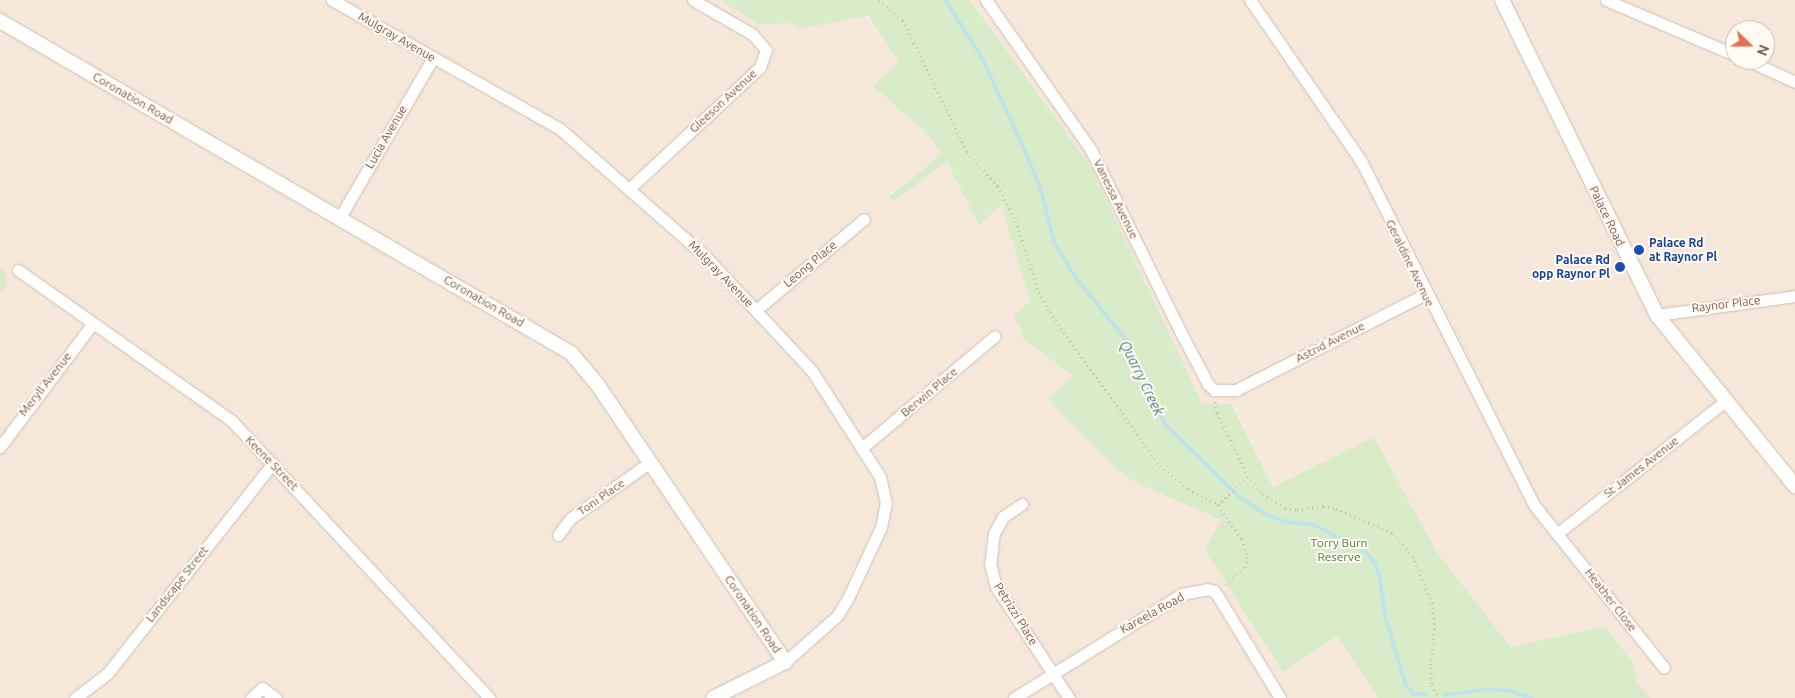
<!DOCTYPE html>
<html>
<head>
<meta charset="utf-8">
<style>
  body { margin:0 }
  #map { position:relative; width:1795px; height:698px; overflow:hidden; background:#fdf6ec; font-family:Ubuntu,sans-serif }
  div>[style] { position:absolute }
  .residential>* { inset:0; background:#f5e8da }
  .green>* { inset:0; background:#d8ecc9 }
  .stream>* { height:4px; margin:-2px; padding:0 2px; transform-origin:2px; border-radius:2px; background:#bfe3e8 }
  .path>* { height:2.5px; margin-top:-1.25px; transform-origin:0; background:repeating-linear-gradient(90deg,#d9b8a5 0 1px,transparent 0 5px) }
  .roads { filter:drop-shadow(0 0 1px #d1beb0) drop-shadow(0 0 1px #d1beb0) }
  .minor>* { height:11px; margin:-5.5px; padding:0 5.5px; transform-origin:5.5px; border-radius:5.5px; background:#fff }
  .tertiary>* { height:14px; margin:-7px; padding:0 7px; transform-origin:7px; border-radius:7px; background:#fff }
  .dots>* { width:14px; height:14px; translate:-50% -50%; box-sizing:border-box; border:2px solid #fffaf3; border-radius:50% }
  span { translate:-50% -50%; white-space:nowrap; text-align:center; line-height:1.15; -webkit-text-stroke:4px #fffaf3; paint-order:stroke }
  .street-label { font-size:12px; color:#7a5c4d }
  .transit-label { font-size:12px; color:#164399; font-weight:700 }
  .left { translate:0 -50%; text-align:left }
  .right { translate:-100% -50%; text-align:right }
  .park-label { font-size:12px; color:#537a41 }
  .water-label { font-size:14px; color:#437c86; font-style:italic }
  .north { position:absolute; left:1725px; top:20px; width:50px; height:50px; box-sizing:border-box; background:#fffaf3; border:1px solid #cabbb1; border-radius:50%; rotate:112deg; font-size:14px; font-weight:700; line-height:20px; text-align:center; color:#7a5c4d }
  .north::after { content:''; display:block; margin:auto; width:18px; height:22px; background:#e76f51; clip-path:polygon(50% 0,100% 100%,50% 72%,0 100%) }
</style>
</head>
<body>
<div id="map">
  <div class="residential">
    <i style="clip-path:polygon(0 0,719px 0,759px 23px,790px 23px,800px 29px,867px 16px,899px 62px,873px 86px,923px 130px,942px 153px,889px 195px,893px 202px,947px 162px,979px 225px,1001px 205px,1030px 301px,1020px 326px,1021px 337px,1073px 376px,1049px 399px,1119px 471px,1134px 482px,1221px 520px,1215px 536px,1283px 671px,1337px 636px,1378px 698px,0 698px)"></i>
    <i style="clip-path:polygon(evenodd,970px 0,1795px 0,1795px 698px,1651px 698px,1637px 683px,1634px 664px,1605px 626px,1511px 647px,1437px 552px,1374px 437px,1273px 487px,1233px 404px,1202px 403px,1091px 167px,970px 0,1735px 30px,1765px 30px,1765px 60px,1735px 60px,1735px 30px)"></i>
  </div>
  <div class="green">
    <i style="clip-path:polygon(719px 0,970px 0,1091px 167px,1202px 403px,1232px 404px,1273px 487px,1374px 437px,1437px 552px,1511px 647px,1605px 626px,1634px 664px,1637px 683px,1651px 698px,1378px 698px,1337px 636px,1283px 672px,1205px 550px,1221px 520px,1134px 482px,1119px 471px,1048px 399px,1073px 376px,1021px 337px,1020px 326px,1013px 316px,1030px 301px,1001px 205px,979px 225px,947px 162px,893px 202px,889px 196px,942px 153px,923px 130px,873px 86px,899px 62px,868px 16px,800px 29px,790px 23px,759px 24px)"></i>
    <i style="clip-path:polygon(0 269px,5px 270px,6px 288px,0 291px)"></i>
  </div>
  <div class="stream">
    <i style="left:945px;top:0;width:67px;rotate:57.3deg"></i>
    <i style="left:981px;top:56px;width:105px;rotate:65.1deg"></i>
    <i style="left:1025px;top:151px;width:42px;rotate:67.7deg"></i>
    <i style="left:1041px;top:190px;width:54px;rotate:76deg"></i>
    <i style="left:1054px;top:242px;width:41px;rotate:59deg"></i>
    <i style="left:1075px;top:277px;width:84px;rotate:50.8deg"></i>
    <i style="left:1128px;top:342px;width:90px;rotate:65.7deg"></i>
    <i style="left:1165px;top:424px;width:104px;rotate:44.6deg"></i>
    <i style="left:1239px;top:497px;width:31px;rotate:33deg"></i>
    <i style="left:1265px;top:514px;width:22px;rotate:21deg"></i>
    <i style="left:1286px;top:522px;width:28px;rotate:6deg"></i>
    <i style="left:1314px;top:525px;width:56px;rotate:26.6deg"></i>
    <i style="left:1364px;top:550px;width:16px;rotate:50deg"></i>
    <i style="left:1374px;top:562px;width:17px;rotate:69deg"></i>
    <i style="left:1380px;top:578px;width:35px;rotate:83deg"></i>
    <i style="left:1384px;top:613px;width:76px;rotate:73.2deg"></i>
    <i style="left:1406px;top:686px;width:11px;rotate:45deg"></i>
    <i style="left:1414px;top:694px;width:11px"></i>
    <i style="left:1444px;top:695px;width:43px;rotate:-7.9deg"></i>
    <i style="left:1487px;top:689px;width:24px;rotate:5deg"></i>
    <i style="left:1511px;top:691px;width:21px;rotate:19deg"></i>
  </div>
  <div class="path">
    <i style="left:879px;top:0;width:31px;rotate:40deg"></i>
    <i style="left:903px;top:20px;width:147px;rotate:64.1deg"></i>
    <i style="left:967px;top:152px;width:46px;rotate:47.6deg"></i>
    <i style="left:998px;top:186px;width:39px;rotate:63deg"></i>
    <i style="left:1016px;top:221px;width:75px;rotate:72.1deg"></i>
    <i style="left:1039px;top:292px;width:23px;rotate:61deg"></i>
    <i style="left:1050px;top:312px;width:189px;rotate:54.5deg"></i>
    <i style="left:1160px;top:466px;width:36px;rotate:39deg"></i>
    <i style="left:1188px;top:489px;width:34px;rotate:28deg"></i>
    <i style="left:1218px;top:505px;width:42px;rotate:-44deg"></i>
    <i style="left:1248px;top:476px;width:23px;rotate:50deg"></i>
    <i style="left:1263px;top:494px;width:26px;rotate:32deg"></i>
    <i style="left:1285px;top:508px;width:12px;rotate:9deg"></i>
    <i style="left:1297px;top:510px;width:26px;rotate:-9deg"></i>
    <i style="left:1323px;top:506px;width:13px;rotate:13deg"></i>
    <i style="left:1336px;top:509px;width:62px;rotate:22.8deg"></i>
    <i style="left:1393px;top:533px;width:30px;rotate:49deg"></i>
    <i style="left:1413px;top:556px;width:51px;rotate:68deg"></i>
    <i style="left:1432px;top:603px;width:21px;rotate:82deg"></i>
    <i style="left:1435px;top:624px;width:44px;rotate:95.2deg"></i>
    <i style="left:1431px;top:668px;width:17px;rotate:87deg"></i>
    <i style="left:1432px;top:685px;width:15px;rotate:62deg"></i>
    <i style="left:1215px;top:402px;width:11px;rotate:80deg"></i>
    <i style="left:1217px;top:413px;width:70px;rotate:63.8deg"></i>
    <i style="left:1218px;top:505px;width:42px;rotate:54.8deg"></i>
    <i style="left:1242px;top:539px;width:19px;rotate:72deg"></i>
    <i style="left:1248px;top:557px;width:11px;rotate:105deg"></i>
    <i style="left:1245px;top:568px;width:28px;rotate:139deg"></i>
  </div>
  <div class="roads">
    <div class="minor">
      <i style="left:332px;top:0;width:262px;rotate:29.5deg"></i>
      <i style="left:560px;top:129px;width:194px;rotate:41.2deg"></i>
      <i style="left:706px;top:257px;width:156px;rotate:47.1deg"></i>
      <i style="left:812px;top:371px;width:126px;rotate:57.3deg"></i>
      <i style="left:880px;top:477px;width:26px;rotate:77deg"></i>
      <i style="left:886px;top:502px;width:25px;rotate:101deg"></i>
      <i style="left:881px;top:527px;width:78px;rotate:114.9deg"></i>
      <i style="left:848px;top:598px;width:21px;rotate:121deg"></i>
      <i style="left:837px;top:616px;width:69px;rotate:138.5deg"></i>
      <i style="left:986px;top:0;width:183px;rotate:55deg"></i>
      <i style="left:1091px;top:150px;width:202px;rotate:63.8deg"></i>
      <i style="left:1180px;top:331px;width:60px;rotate:62.2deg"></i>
      <i style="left:1208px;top:384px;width:8px;rotate:45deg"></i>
      <i style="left:1214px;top:390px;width:22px"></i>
      <i style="left:1236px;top:390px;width:212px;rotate:-26.9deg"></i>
      <i style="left:1250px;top:0;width:196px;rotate:55.4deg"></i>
      <i style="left:1361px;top:161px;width:385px;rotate:63.3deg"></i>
      <i style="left:1534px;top:505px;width:208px;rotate:51.4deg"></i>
      <i style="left:1606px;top:0;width:140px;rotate:23.1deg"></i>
      <i style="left:1747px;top:60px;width:53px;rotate:24.6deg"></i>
      <i style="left:630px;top:188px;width:178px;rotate:-42.9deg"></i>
      <i style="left:760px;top:67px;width:18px;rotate:-71deg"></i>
      <i style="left:766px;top:50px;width:21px;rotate:-131deg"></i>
      <i style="left:752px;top:34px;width:68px;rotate:-150deg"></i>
      <i style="left:340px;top:217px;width:184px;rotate:-59.7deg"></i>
      <i style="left:18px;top:270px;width:262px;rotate:35.2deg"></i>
      <i style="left:232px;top:421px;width:378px;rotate:47.1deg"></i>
      <i style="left:756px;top:310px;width:141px;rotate:-40.1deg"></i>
      <i style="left:1657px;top:315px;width:139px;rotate:-7.8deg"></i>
      <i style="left:0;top:447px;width:155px;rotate:-53.1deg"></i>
      <i style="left:863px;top:447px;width:172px;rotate:-40.1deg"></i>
      <i style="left:1022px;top:504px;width:23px;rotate:146deg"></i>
      <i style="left:1003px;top:517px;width:18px;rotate:119deg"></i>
      <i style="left:994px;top:533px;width:31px;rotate:97deg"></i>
      <i style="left:990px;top:564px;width:24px;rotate:75deg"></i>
      <i style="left:996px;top:587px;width:133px;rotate:56.7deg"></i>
      <i style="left:1558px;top:533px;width:211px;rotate:-38.3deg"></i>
      <i style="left:558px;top:535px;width:21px;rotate:-53deg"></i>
      <i style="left:571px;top:518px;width:95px;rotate:-35.2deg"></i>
      <i style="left:75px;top:698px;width:40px;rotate:-37deg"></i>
      <i style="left:107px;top:674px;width:268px;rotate:-51.8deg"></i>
      <i style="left:251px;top:698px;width:15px;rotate:-42deg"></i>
      <i style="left:262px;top:688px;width:17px;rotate:36deg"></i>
      <i style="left:1014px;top:698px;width:198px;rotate:-31.8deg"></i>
      <i style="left:1182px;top:594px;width:25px;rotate:-11deg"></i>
      <i style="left:1207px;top:589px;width:7px;rotate:16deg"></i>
      <i style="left:1214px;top:591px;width:9px;rotate:54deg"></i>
      <i style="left:1219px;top:598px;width:117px;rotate:58.6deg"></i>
    </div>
    <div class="tertiary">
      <i style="left:1502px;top:0;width:351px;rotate:63.8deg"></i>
      <i style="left:1657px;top:315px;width:220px;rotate:51.1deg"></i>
      <i style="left:0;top:21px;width:661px;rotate:30.18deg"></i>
      <i style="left:571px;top:353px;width:40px;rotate:50deg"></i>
      <i style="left:597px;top:384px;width:336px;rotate:55.9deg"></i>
      <i style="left:785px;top:662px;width:80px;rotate:153.4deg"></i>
    </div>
  </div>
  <div class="dots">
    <i style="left:1639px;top:250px;background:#1a4fb4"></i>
    <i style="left:1620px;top:267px;background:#1a4fb4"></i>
  </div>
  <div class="street-label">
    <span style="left:397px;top:37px;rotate:30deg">Mulgray Avenue</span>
    <span style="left:133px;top:98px;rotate:30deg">Coronation Road</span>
    <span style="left:723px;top:101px;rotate:-43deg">Gleeson Avenue</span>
    <span style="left:386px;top:137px;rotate:-60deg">Lucia Avenue</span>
    <span style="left:1116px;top:199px;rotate:64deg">Vanessa Avenue</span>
    <span style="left:1607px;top:216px;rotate:64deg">Palace Road</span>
    <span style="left:1410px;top:263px;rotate:64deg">Geraldine Avenue</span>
    <span style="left:810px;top:264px;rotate:-40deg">Leong Place</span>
    <span style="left:721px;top:274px;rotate:46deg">Mulgray Avenue</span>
    <span style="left:484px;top:301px;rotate:30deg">Coronation Road</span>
    <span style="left:1726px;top:304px;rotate:-7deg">Raynor Place</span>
    <span style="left:1330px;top:342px;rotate:-27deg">Astrid Avenue</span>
    <span style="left:45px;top:384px;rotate:-52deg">Meryll Avenue</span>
    <span style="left:929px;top:392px;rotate:-40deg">Berwin Place</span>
    <span style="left:272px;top:463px;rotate:46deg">Keene Street</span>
    <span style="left:1641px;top:467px;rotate:-38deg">St James Avenue</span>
    <span style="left:601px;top:497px;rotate:-35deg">Toni Place</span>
    <span style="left:177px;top:584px;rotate:-52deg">Landscape Street</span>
    <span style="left:1611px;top:600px;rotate:52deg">Heather Close</span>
    <span style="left:1152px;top:613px;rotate:-29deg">Kareela Road</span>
    <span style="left:753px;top:614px;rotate:56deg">Coronation Road</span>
    <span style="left:1016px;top:614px;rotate:58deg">Petrizzi Place</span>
  </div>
  <div class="transit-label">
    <span class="left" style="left:1649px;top:250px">Palace Rd<br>at Raynor Pl</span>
    <span class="right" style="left:1610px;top:267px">Palace Rd<br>opp Raynor Pl</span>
  </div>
  <div class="park-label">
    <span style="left:1339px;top:550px">Torry Burn<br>Reserve</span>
  </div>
  <div class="water-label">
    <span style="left:1142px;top:378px;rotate:64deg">Quarry Creek</span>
  </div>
  <div class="north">N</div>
</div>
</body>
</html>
